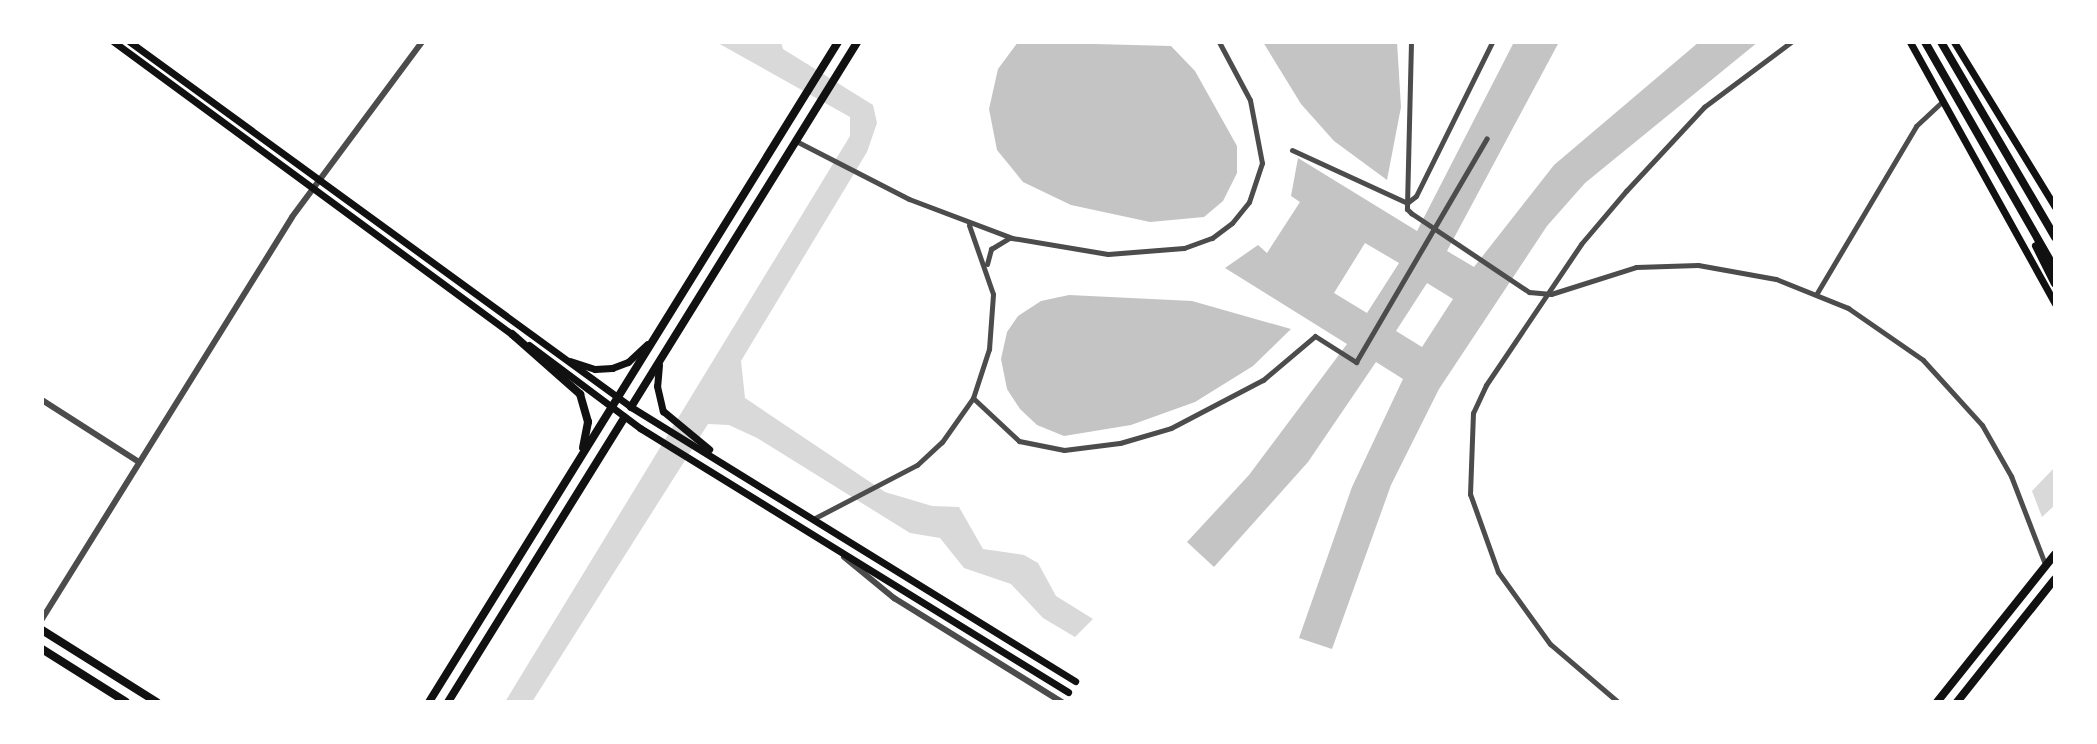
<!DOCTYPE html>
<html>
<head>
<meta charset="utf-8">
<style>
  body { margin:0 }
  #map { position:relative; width:2097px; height:744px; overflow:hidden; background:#fff; font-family:"Asap Condensed",sans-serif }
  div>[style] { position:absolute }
  .water>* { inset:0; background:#d9d9d9 }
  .building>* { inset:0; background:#c4c4c4 }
  .minor>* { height:5px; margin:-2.5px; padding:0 2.5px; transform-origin:2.5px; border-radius:2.5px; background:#4c4c4c }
  .tertiary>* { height:6px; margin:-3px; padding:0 3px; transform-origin:3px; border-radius:3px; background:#4c4c4c }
  .secondary>* { height:7px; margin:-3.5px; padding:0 3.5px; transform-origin:3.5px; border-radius:3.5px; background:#111 }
  .primary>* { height:8px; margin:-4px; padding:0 4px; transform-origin:4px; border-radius:4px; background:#111 }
  .trunk>* { height:8px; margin:-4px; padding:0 4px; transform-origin:4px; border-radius:4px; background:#111 }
  span { translate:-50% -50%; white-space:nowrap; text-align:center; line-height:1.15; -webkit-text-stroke:8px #fff; paint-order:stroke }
  .frame { position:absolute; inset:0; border:44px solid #fff; pointer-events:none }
</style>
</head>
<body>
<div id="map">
  <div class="water">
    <i style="clip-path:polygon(716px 42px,781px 42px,783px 49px,873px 105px,877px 123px,867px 152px,741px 361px,745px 398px,885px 492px,932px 506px,959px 507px,983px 549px,1024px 555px,1038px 563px,1056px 596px,1093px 619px,1075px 637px,1043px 618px,1011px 584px,964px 568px,940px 538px,910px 533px,757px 438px,729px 425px,708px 424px,532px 702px,505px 702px,850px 136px,850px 117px)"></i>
    <i style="clip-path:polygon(2055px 467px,2055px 505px,2042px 517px,2032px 491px)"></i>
  </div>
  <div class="building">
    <i style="clip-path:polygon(1018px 42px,1171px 46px,1195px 71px,1237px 146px,1237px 173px,1223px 201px,1204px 217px,1150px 222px,1071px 205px,1023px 182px,997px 150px,989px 109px,998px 69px)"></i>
    <i style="clip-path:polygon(1263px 42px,1397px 42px,1401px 107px,1387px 180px,1334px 141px,1301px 104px)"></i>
    <i style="clip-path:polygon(evenodd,1514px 42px,1559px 42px,1447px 251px,1474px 267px,1554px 165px,1699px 42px,1758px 42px,1585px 183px,1547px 226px,1439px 389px,1391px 485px,1332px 649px,1299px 638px,1352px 487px,1403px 379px,1376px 362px,1308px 462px,1214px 567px,1187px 542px,1249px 475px,1347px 344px,1225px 268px,1258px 245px,1267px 253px,1300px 202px,1291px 196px,1298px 158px,1417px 231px,1514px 42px,1365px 243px,1399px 263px,1367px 313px,1334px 293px,1365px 243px,1514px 42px,1427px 283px,1453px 299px,1422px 347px,1396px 331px,1427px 283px)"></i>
    <i style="clip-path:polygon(1069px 295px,1192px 301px,1291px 329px,1253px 366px,1195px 402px,1131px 425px,1064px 436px,1037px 425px,1020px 409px,1007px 389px,1001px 359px,1007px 332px,1018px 316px,1041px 301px)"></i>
  </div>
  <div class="minor">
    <i style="left:1411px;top:42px;width:167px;rotate:91.4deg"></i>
    <i style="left:1407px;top:209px;width:6px;rotate:45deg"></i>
    <i style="left:1411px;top:213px;width:142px;rotate:33.8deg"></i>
    <i style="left:1529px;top:292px;width:22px;rotate:5deg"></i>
    <i style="left:1551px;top:294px;width:89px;rotate:-17.6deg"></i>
    <i style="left:1636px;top:267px;width:62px;rotate:-1.8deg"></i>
    <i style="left:1698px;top:265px;width:79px;rotate:10.2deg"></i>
    <i style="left:1776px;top:279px;width:78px;rotate:21.9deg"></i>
    <i style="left:1848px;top:308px;width:91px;rotate:34.7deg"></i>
    <i style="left:1923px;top:360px;width:88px;rotate:47.8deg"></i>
    <i style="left:1982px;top:425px;width:59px;rotate:60.4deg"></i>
    <i style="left:2011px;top:476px;width:94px;rotate:68.9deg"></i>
    <i style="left:796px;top:141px;width:127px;rotate:27.2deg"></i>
    <i style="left:909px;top:199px;width:110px;rotate:20.7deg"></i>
    <i style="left:1012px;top:238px;width:97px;rotate:9.5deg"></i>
    <i style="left:1108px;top:254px;width:76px;rotate:-4.5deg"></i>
    <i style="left:1184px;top:248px;width:30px;rotate:-20deg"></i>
    <i style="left:1212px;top:238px;width:25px;rotate:-37deg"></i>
    <i style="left:1232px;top:223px;width:27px;rotate:-51deg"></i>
    <i style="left:1249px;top:202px;width:41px;rotate:-71.6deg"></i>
    <i style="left:1262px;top:163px;width:64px;rotate:-100.8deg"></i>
    <i style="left:1250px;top:100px;width:66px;rotate:-118.1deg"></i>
    <i style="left:1292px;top:150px;width:127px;rotate:24.7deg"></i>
    <i style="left:1407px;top:203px;width:11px;rotate:-38deg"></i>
    <i style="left:1416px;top:196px;width:172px;rotate:-63.7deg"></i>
    <i style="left:987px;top:264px;width:16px;rotate:-75deg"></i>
    <i style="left:991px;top:249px;width:21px;rotate:-31deg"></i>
    <i style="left:1817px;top:293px;width:194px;rotate:-59.3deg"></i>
    <i style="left:1916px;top:126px;width:37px;rotate:-43deg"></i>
    <i style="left:973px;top:398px;width:63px;rotate:43.1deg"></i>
    <i style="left:1019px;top:441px;width:46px;rotate:11.3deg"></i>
    <i style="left:1064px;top:450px;width:56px;rotate:-7.1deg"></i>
    <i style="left:1120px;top:443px;width:53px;rotate:-16.4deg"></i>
    <i style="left:1171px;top:428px;width:104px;rotate:-27.6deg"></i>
    <i style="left:1263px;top:380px;width:68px;rotate:-40.2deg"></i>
    <i style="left:1315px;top:336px;width:49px;rotate:32.4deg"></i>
    <i style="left:1356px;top:362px;width:259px;rotate:-59.7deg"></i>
    <i style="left:815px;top:518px;width:115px;rotate:-27.5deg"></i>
    <i style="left:917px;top:465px;width:34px;rotate:-43deg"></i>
    <i style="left:942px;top:442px;width:54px;rotate:-54.8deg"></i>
    <i style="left:973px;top:398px;width:52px;rotate:-71.9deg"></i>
    <i style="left:989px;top:349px;width:55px;rotate:-85.8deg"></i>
    <i style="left:993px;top:294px;width:73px;rotate:-109.2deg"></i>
    <i style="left:1618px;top:702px;width:89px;rotate:-139.5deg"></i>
    <i style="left:1550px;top:644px;width:89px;rotate:-125.8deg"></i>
    <i style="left:1498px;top:572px;width:83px;rotate:-109.7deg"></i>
    <i style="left:1470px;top:494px;width:81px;rotate:-87.9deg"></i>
    <i style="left:1473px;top:413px;width:31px;rotate:-65deg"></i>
    <i style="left:1486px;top:385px;width:170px;rotate:-56deg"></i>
    <i style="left:1581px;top:244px;width:70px;rotate:-49.7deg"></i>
    <i style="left:1626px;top:191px;width:115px;rotate:-47.1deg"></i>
    <i style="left:1704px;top:107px;width:109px;rotate:-36.8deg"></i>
  </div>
  <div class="tertiary">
    <i style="left:42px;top:400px;width:115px;rotate:32.6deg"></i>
    <i style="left:844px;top:557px;width:65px;rotate:39.4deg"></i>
    <i style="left:894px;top:598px;width:198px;rotate:31.8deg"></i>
    <i style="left:42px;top:619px;width:473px;rotate:-58.1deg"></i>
    <i style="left:292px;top:217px;width:218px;rotate:-53.4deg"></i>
  </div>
  <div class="secondary">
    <i style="left:114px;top:42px;width:498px;rotate:36.3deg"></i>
    <i style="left:130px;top:42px;width:620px;rotate:36.07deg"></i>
    <i style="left:631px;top:407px;width:522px;rotate:31.68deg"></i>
    <i style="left:1910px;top:42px;width:299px;rotate:61deg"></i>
    <i style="left:1954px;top:42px;width:193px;rotate:58.5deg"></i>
    <i style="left:529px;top:345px;width:139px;rotate:36.8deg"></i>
    <i style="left:640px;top:428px;width:503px;rotate:31.67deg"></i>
    <i style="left:570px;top:361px;width:26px;rotate:18deg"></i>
    <i style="left:595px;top:369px;width:17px;rotate:-3deg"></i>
    <i style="left:612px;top:368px;width:17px;rotate:-21deg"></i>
    <i style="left:628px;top:362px;width:26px;rotate:-43deg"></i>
    <i style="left:659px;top:365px;width:21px;rotate:95deg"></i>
    <i style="left:657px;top:386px;width:26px;rotate:77deg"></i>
    <i style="left:663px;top:411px;width:60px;rotate:39.6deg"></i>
  </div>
  <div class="primary">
    <i style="left:512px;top:334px;width:91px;rotate:41.4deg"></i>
    <i style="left:580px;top:394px;width:29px;rotate:74deg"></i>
    <i style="left:588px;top:422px;width:26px;rotate:101deg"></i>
    <i style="left:631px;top:407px;width:429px;rotate:-58.2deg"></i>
    <i style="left:42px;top:630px;width:136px;rotate:32.1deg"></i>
    <i style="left:42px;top:649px;width:99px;rotate:32.2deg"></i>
    <i style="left:429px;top:702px;width:776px;rotate:-58.21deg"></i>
    <i style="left:448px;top:702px;width:335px;rotate:-58.2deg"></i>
    <i style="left:1937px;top:702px;width:189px;rotate:-51.4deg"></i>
    <i style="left:1957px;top:702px;width:157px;rotate:-51.5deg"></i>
  </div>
  <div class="trunk">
    <i style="left:1925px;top:42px;width:262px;rotate:60.2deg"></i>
    <i style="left:1941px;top:42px;width:226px;rotate:59.7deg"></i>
    <i style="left:2036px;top:246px;width:42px;rotate:63.4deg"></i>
  </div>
  <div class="frame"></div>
</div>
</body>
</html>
